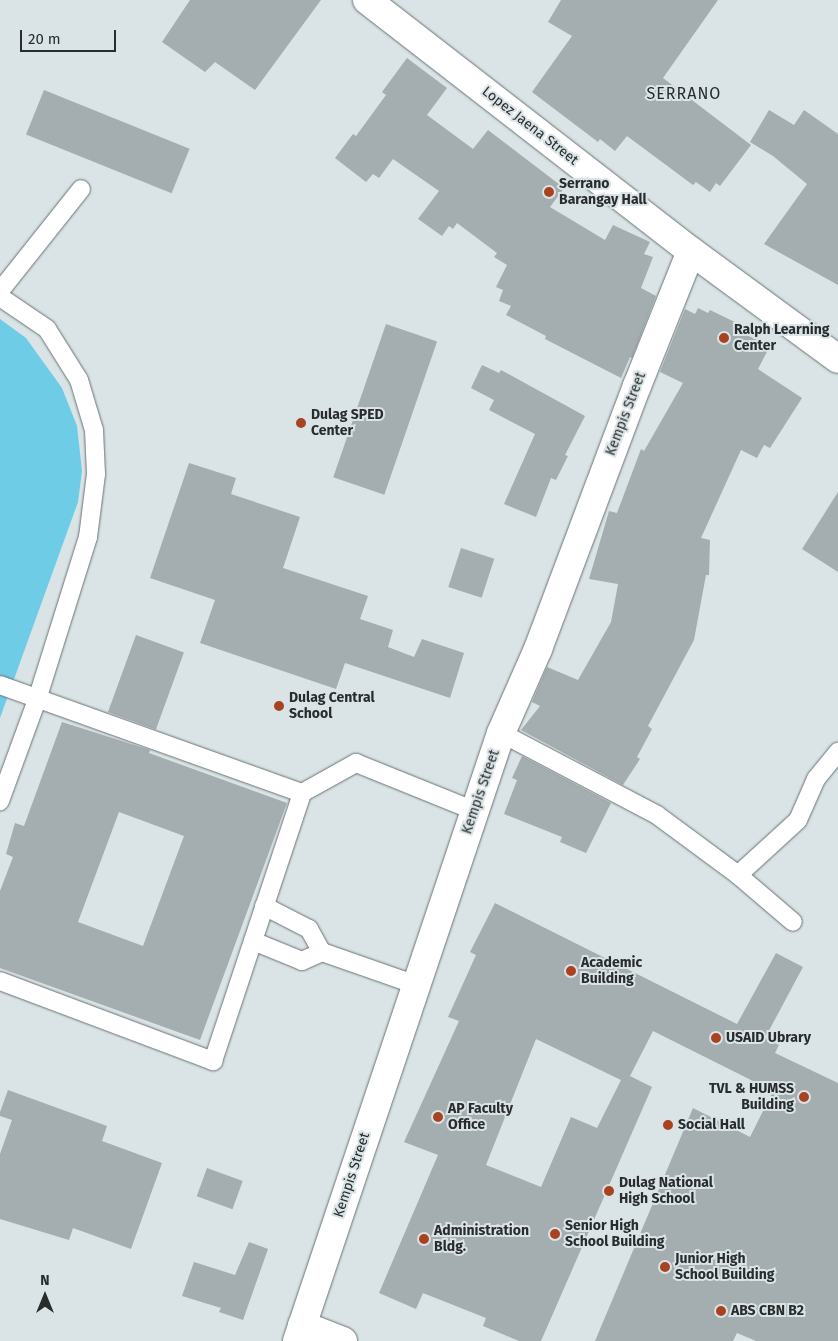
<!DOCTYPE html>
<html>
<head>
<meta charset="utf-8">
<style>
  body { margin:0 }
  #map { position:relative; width:838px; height:1341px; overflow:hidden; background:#dae3e6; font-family:"Fira Sans",sans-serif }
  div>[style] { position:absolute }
  .green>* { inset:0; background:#6ecce6 }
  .building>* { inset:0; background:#a4adb0; transform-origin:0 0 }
  .roads { filter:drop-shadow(0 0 1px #697274) drop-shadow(0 0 1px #697274) }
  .service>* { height:18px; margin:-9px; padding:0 9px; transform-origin:9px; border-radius:9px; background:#fff }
  .minor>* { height:28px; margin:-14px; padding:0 14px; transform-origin:14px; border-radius:14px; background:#fff }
  .tertiary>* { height:28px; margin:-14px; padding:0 14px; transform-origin:14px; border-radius:14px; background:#fff }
  .dots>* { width:14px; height:14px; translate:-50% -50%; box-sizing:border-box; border:2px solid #dae3e6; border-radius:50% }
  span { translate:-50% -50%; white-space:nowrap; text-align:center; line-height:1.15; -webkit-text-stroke:4px #dae3e6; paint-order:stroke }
  .street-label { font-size:14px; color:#282c2d }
  .poi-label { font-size:14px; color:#282c2d; font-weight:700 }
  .left { translate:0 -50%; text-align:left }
  .right { translate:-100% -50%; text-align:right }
  .quarter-label { font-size:16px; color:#282c2d; letter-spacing:1px }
  .north { position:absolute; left:20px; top:1271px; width:50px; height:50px; -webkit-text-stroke:4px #dae3e6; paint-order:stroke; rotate:0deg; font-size:14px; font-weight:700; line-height:20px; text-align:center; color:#282c2d }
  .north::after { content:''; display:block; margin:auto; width:18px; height:22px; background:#282c2d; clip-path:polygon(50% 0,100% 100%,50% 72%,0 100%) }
  .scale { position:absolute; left:20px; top:30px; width:96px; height:22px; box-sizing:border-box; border:2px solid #282c2d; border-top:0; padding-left:6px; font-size:15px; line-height:18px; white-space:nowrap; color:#282c2d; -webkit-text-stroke:4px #dae3e6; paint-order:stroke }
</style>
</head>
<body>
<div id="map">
  <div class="green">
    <i style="clip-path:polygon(0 319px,26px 338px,62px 388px,77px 426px,82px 471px,78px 502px,0 718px)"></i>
  </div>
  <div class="building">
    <i style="clip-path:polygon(190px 0,321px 0,255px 90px,215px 62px,205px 72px,162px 42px)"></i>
    <i style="clip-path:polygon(561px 0,718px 0,663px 78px,751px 145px,720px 186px,716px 183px,710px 192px,696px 182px,693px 185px,627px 136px,615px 151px,600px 139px,598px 142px,532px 92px,572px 36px,548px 22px)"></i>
    <i style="clip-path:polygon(407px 58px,447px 88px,427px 115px,473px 149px,488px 130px,564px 188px,550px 207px,605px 240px,613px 225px,650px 242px,644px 254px,653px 257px,641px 288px,656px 296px,632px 358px,630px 357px,621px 378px,545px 339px,546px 336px,506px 315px,511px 306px,499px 301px,503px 290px,496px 287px,507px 265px,494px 257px,497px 253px,457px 223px,453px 229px,449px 226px,442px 236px,418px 219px,439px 191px,393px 159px,379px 178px,373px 174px,366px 182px,335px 158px,353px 134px,356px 136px,386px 95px,382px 92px)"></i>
    <i style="left:44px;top:90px;width:157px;height:48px;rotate:22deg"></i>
    <i style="clip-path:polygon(769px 110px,794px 125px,804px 110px,838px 134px,838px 285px,764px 244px,807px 184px,773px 156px,750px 142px)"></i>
    <i style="clip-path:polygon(698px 308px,708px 313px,710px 310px,741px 325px,738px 331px,770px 346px,758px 369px,802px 398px,770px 448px,764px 445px,757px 458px,741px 450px,701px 538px,710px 540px,709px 575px,706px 575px,694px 640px,648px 726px,652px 729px,637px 757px,640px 759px,623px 785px,521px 730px,540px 706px,532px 702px,547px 667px,578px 680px,611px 622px,618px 584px,589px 579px,609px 511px,617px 513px,641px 449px,644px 451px,683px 383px,660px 372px,685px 309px,695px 314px)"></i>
    <i style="left:386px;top:324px;width:54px;height:162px;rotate:19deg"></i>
    <i style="clip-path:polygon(482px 365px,499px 373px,501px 370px,585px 416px,565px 455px,568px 456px,556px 480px,551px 478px,536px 517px,504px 504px,535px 434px,489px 410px,494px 400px,471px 388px)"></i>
    <i style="clip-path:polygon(189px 463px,236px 478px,231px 494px,300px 517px,283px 568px,368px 596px,360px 619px,393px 630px,388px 647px,414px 657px,422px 639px,464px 653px,450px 698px,345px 663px,336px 689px,200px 643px,215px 600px,150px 578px)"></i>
    <i style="clip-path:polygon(838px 492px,838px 572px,802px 549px)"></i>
    <i style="left:461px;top:548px;width:35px;height:41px;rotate:18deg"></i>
    <i style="left:136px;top:635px;width:51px;height:82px;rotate:20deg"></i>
    <i style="clip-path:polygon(evenodd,62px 722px,150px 750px,149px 753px,287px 803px,200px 1040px,0 968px,0 891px,13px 857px,6px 854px,15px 823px,24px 826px,62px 722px,119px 812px,184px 836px,143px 946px,78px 922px,119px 812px)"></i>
    <i style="clip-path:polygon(522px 756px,611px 803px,586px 853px,560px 842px,562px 837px,504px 814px,517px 780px,512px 778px)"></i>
    <i style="clip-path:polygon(evenodd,495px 903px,737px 1024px,776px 953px,803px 967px,765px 1038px,779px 1045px,775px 1053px,838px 1083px,838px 1341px,756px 1341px,737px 1333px,733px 1341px,595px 1341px,693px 1108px,750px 1137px,773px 1091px,653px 1031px,630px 1076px,652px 1087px,541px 1341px,519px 1341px,483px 1326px,486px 1318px,423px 1293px,416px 1309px,379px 1293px,438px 1155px,404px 1142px,459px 1021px,448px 1017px,476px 955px,470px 952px,495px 903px,536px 1039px,621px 1080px,597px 1128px,571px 1117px,541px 1187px,486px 1165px,536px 1039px)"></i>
    <i style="clip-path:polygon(8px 1090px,107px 1126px,102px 1141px,162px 1163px,131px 1249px,73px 1228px,69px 1240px,0 1219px,0 1154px,12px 1120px,0 1116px,0 1112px)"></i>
    <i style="left:207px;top:1168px;width:38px;height:30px;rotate:20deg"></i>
    <i style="clip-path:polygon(249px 1242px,268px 1249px,243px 1320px,219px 1312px,221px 1308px,182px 1296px,194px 1262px,235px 1275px)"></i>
  </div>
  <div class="roads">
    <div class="service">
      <i style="left:0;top:291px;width:130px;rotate:-51.5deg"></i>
      <i style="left:0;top:297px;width:57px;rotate:34.2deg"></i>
      <i style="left:47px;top:329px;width:60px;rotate:57.9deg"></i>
      <i style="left:79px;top:380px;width:52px;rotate:73.3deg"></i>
      <i style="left:94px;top:430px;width:44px;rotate:87.4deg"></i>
      <i style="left:96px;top:474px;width:64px;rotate:97.2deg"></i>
      <i style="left:88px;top:537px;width:168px;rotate:107.4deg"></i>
      <i style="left:38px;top:697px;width:111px;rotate:110.1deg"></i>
      <i style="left:0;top:685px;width:321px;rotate:19.7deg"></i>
      <i style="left:501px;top:733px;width:176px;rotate:27.7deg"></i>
      <i style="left:657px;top:815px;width:101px;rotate:36.5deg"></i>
      <i style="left:738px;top:875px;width:72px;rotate:40.5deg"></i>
      <i style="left:738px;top:875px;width:81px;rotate:-42.5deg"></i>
      <i style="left:798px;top:820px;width:45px;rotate:-66.3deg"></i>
      <i style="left:816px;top:779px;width:35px;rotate:-51deg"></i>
      <i style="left:264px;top:906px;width:51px;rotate:27.1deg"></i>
      <i style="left:309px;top:929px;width:26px;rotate:61deg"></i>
      <i style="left:253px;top:941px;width:53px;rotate:22.2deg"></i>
      <i style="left:302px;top:961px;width:22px;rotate:-24deg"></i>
      <i style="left:322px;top:952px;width:100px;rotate:19.3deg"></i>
      <i style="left:0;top:981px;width:228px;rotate:20.6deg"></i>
      <i style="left:213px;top:1061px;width:282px;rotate:-71.6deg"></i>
      <i style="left:302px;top:793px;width:62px;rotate:-29.1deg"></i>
      <i style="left:356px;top:763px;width:128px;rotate:22deg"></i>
    </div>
    <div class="minor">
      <i style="left:302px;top:1325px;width:44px;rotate:21.3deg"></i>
      <i style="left:297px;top:1341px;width:641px;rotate:-71.45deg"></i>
      <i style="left:501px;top:733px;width:92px;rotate:-66.2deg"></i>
      <i style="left:538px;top:649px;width:281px;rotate:-69.4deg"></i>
      <i style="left:637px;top:386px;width:145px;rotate:-68.2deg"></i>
    </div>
    <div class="tertiary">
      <i style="left:367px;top:0;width:410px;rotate:37.8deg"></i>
      <i style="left:691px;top:251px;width:182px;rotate:36.3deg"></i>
    </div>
  </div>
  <div class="dots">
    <i style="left:549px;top:192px;background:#a94220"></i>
    <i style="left:724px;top:338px;background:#a94220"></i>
    <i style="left:301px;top:423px;background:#a94220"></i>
    <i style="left:279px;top:706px;background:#a94220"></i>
    <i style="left:571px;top:971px;background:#a94220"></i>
    <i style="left:716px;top:1038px;background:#a94220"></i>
    <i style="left:804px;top:1097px;background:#a94220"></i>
    <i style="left:438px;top:1117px;background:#a94220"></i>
    <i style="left:668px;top:1125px;background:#a94220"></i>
    <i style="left:609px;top:1191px;background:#a94220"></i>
    <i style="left:555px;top:1234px;background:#a94220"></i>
    <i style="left:424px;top:1239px;background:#a94220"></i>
    <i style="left:665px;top:1267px;background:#a94220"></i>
    <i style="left:721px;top:1311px;background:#a94220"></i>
  </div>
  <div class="street-label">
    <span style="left:530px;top:126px;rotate:38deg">Lopez Jaena Street</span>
    <span style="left:626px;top:414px;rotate:-69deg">Kempis Street</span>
    <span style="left:481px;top:792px;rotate:-71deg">Kempis Street</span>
    <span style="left:352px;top:1175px;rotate:-72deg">Kempis Street</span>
  </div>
  <div class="poi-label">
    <span class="left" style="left:559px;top:192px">Serrano<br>Barangay Hall</span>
    <span class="left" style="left:734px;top:338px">Ralph Learning<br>Center</span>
    <span class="left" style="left:311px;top:423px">Dulag SPED<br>Center</span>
    <span class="left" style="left:289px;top:706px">Dulag Central<br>School</span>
    <span class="left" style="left:581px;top:971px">Academic<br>Building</span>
    <span class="left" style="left:726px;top:1038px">USAID Ubrary</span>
    <span class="right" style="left:794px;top:1097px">TVL &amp; HUMSS<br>Building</span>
    <span class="left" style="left:448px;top:1117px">AP Faculty<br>Office</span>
    <span class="left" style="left:678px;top:1125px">Social Hall</span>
    <span class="left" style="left:619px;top:1191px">Dulag National<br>High School</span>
    <span class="left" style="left:565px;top:1234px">Senior High<br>School Building</span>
    <span class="left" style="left:434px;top:1239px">Administration<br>Bldg.</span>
    <span class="left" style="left:675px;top:1267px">Junior High<br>School Building</span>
    <span class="left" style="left:731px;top:1311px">ABS CBN B2</span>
  </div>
  <div class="quarter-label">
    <span style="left:684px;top:94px">SERRANO</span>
  </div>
  <div class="north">N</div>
  <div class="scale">20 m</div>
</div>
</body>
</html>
